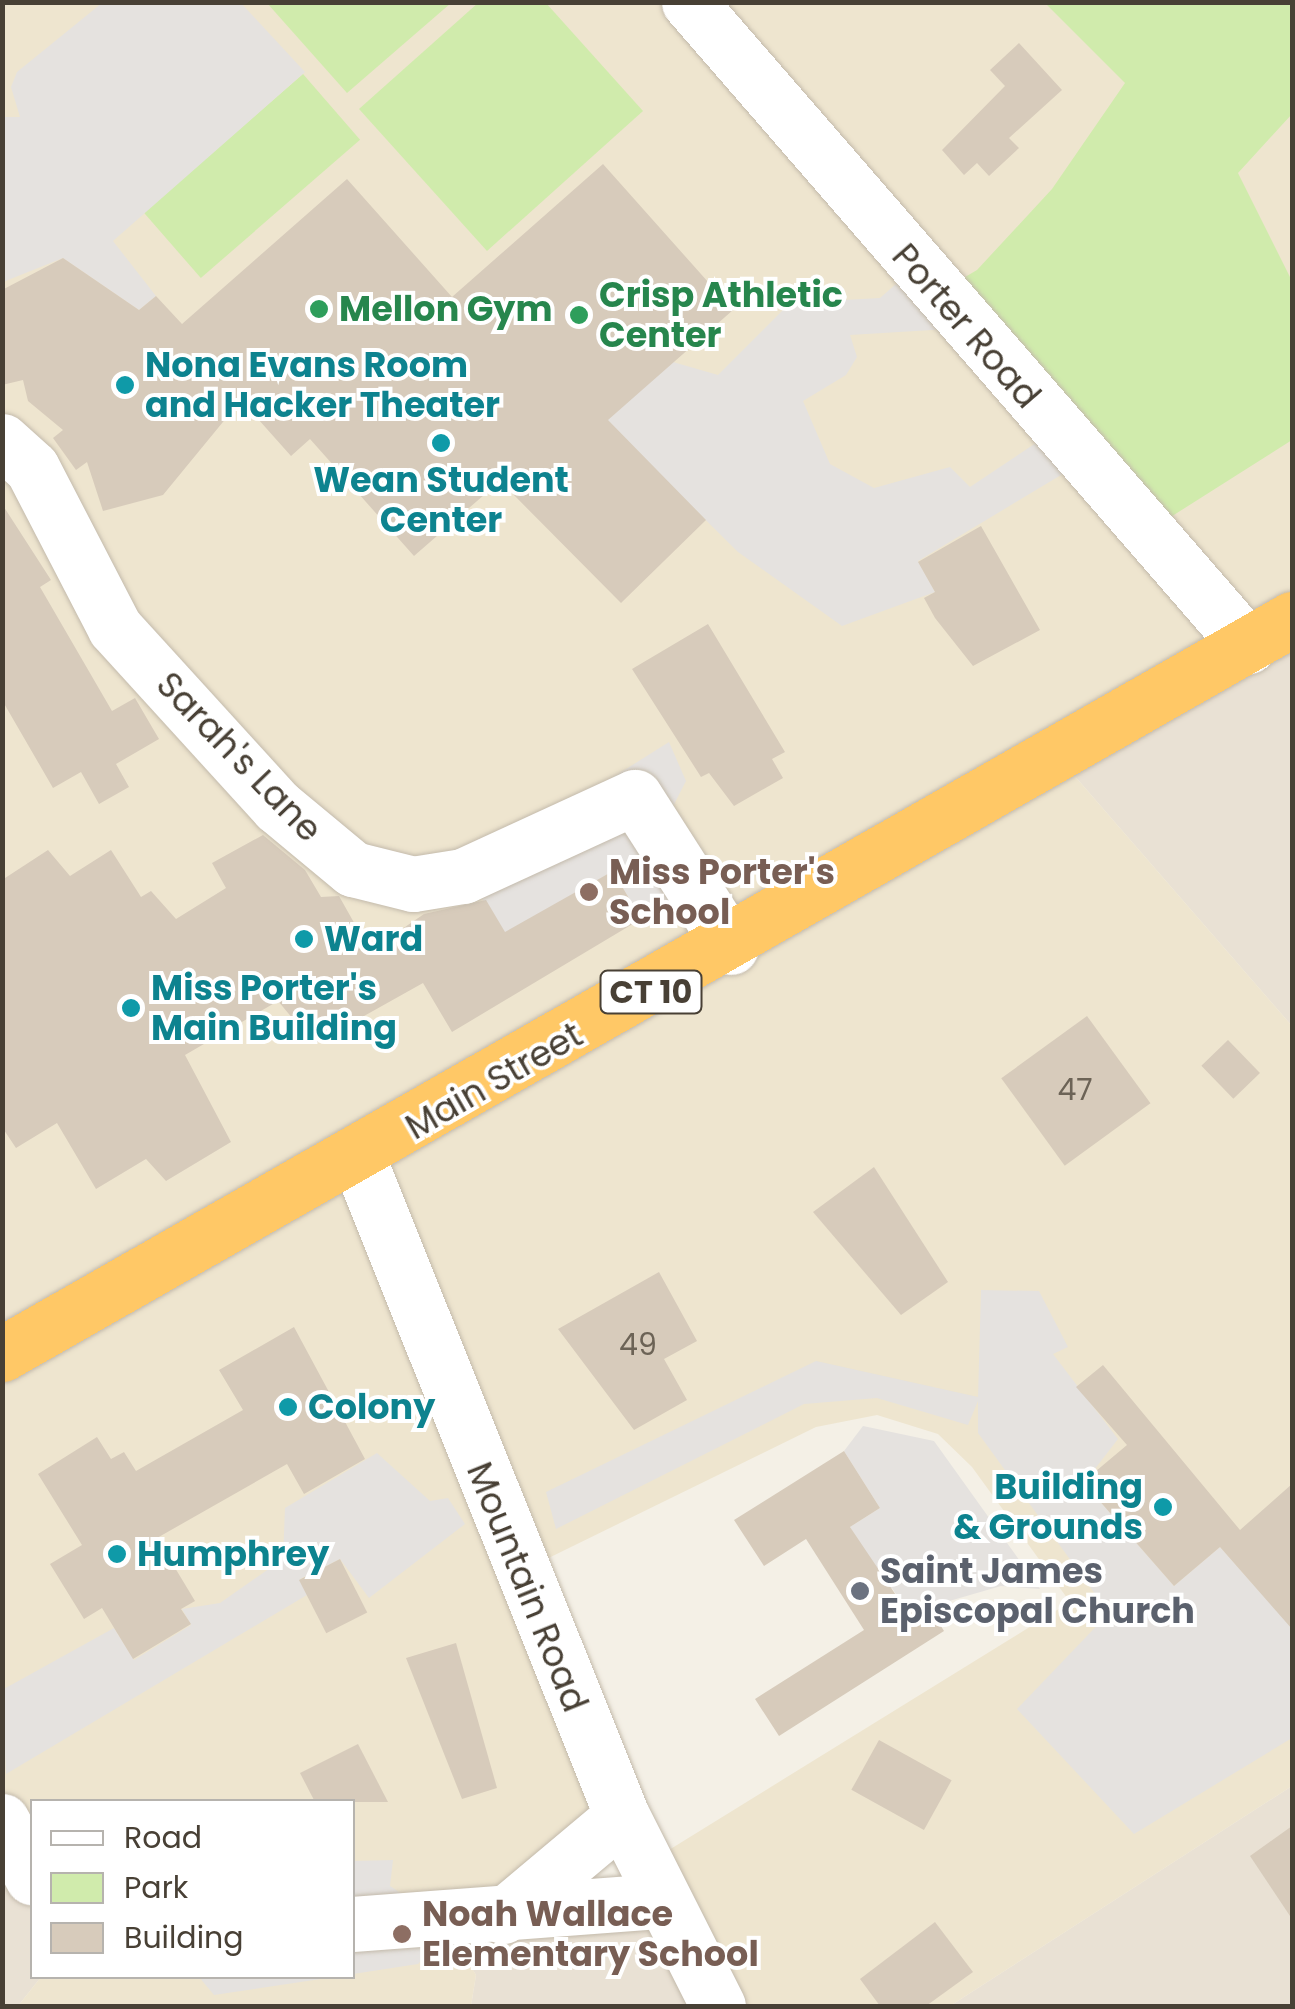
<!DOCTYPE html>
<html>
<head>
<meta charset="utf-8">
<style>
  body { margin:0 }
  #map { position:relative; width:1295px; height:2009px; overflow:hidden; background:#f4f0e6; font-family:Poppins,sans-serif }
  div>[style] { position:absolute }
  .residential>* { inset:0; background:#e9e1d4 }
  .education>* { inset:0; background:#eee5cf }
  .green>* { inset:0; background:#d0ebac; transform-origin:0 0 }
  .parking>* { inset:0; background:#e5e2df }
  .building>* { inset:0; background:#d7cbbb; transform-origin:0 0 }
  .roads { filter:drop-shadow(0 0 2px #c3baab) drop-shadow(0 0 2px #c3baab) }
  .minor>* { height:55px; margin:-27.5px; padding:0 27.5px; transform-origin:27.5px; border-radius:27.5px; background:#fff }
  .highway>* { height:55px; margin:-27.5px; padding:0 27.5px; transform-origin:27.5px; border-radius:27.5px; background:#ffc866 }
  .dots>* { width:28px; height:28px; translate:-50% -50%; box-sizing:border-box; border:5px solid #fff; border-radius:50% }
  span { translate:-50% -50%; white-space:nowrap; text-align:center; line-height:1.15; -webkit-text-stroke:8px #fff; paint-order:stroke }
  .number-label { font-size:30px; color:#6c6356 }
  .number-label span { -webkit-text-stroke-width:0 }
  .shield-label span { padding:2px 8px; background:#fff; border:2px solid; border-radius:8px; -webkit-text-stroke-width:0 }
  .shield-label { font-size:32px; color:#484035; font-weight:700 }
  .leisure-label { font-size:35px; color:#27864d; font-weight:700 }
  .left { translate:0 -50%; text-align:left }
  .street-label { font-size:35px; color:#484035 }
  .culture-label { font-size:35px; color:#0d838f; font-weight:700 }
  .right { translate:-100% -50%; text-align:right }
  .education-label { font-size:35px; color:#785e54; font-weight:700 }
  .worship-label { font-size:35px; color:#5b616d; font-weight:700 }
  .frame { position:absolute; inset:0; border:5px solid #484035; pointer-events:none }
  .legend { position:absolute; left:30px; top:1799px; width:325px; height:180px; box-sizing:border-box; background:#fff; border:2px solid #b6b3ae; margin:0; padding:12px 18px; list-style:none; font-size:30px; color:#484035 }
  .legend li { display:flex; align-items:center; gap:20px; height:50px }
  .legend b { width:50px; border:2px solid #b6b3ae }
</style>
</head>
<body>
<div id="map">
  <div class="residential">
    <i style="clip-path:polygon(1292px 619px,1292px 1026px,1059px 758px)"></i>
    <i style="clip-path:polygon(1292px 1786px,1292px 2006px,950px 2006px)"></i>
    <i style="clip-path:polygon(2px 1821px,32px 1877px,32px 1976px,41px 1977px,18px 2006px,3px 2006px)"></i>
    <i style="clip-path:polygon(658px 1901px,718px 2006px,471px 2006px,476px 1975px,442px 1919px)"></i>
  </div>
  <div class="education">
    <i style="clip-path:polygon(2px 3px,1292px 3px,1292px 619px,1059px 758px,1292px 1026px,1292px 1786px,950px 2006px,718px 2006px,643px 1866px,1070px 1602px,972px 1467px,938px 1434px,877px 1415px,816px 1427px,520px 1572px,622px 1816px,443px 1919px,476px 1975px,471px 2006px,18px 2006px,41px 1977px,352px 1976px,352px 1802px,32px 1802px,32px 1877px,3px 1821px)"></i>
  </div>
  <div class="green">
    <i style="clip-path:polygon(267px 3px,451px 3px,347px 93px)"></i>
    <i style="clip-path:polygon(546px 3px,643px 111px,487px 251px,359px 109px,478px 3px)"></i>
    <i style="clip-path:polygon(1045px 3px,1292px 3px,1292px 114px,1238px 173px,1292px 281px,1292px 440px,1147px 532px,938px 293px,977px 270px,1052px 189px,1125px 83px)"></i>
    <i style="left:303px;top:74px;width:87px;height:211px;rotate:49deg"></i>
  </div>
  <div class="parking">
    <i style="clip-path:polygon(102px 3px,241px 3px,305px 72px,113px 241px,156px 296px,139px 310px,63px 258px,3px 282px,2px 117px,20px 117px,11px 87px,17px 72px)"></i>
    <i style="clip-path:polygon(904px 277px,949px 329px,850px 335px,857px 357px,846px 375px,803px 401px,830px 464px,874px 488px,950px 467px,970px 487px,1036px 443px,1076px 466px,918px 561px,935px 592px,842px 626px,738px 552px,606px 421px,666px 360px,718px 375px,790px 303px,880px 298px)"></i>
    <i style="clip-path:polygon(669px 742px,686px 781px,667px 818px,720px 888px,641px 919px,613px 871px,507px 936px,464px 871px)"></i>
    <i style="clip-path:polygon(981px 1290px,1039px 1291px,1068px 1347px,1053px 1354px,1118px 1439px,1084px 1483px,1174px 1586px,1220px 1547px,1292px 1628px,1292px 1738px,1134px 1834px,1017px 1709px,1109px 1613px,978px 1433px,978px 1401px,968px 1425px,877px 1398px,804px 1404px,556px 1529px,546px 1492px,816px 1361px,978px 1397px)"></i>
    <i style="clip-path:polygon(863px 1426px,934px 1441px,1040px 1589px,1001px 1586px,908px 1613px,892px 1588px,883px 1594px,850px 1527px,880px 1508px,844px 1451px)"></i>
    <i style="clip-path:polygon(377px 1453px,430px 1501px,448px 1498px,465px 1524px,369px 1598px,340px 1559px,300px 1579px,307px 1595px,6px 1774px,2px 1690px,114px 1628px,134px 1660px,191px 1625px,182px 1609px,220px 1603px,283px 1559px,285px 1508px)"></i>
    <i style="clip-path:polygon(393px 1860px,390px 1886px,402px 1894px,494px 1890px,418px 1964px,353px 1974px,353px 1861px)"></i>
    <i style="clip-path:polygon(199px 1977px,334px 1977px,214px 1995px)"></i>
  </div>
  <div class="building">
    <i style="clip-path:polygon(1019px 43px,1062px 90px,1009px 138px,1019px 148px,989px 176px,977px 163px,964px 175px,942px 150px,1005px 86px,990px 70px)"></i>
    <i style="clip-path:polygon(603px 164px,733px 310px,608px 420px,706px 520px,621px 603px,500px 481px,414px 556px,310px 439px,291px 456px,241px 400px,163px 495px,103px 511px,87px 462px,76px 470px,53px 438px,63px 430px,28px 401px,23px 380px,2px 385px,2px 290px,63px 258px,139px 310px,156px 296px,182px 324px,347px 179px,452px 297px)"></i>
    <i style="clip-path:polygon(2px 504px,51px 580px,40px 587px,112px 711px,135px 698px,159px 739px,116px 764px,129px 787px,99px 804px,81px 772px,53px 788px,2px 700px)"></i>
    <i style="clip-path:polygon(981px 526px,1040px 630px,973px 666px,935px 618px,924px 598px,935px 592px,918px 562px)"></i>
    <i style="clip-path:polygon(708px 624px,785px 752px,772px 759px,783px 778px,734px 806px,709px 773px,701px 777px,632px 669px)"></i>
    <i style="clip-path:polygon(263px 835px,305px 870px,321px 897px,339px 896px,370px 951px,424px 914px,486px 900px,505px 932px,613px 871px,641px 919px,452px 1032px,423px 983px,314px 1044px,278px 1001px,185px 1055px,231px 1142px,166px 1181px,146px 1159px,96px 1189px,57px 1123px,16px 1148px,2px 1127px,2px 880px,48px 850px,70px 876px,111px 850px,141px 897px,151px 891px,176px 919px,226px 888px,212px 863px)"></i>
    <i style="left:1087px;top:1016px;width:108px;height:106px;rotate:54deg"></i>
    <i style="left:1228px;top:1040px;width:46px;height:37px;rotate:46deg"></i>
    <i style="clip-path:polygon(874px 1167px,948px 1282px,901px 1315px,813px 1212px)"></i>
    <i style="clip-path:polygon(659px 1272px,697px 1341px,664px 1359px,687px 1400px,634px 1430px,558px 1329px)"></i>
    <i style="clip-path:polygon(294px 1327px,365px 1459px,304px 1494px,287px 1464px,157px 1538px,195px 1601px,181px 1609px,191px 1624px,133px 1659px,102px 1608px,84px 1619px,50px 1564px,82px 1545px,38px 1474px,97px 1437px,111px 1459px,124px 1452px,136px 1471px,243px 1410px,219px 1370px)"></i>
    <i style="clip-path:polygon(1103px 1365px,1240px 1530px,1292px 1484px,1292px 1629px,1220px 1547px,1174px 1586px,1083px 1482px,1127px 1445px,1076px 1387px)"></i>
    <i style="clip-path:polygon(844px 1451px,880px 1508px,850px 1527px,908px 1613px,926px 1602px,944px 1631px,779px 1736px,755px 1699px,864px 1630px,806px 1539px,764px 1566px,734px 1520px)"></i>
    <i style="left:340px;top:1559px;width:60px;height:46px;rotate:63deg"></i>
    <i style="clip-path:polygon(456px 1643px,497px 1788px,462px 1799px,406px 1658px)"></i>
    <i style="left:879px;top:1740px;width:83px;height:57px;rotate:29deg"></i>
    <i style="clip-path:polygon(358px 1744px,388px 1802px,315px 1802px,300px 1773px)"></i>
    <i style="clip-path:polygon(1292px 1826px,1292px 1919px,1250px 1856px)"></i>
    <i style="clip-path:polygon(935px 1922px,973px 1972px,926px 2006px,880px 2006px,860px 1979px)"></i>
  </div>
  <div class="roads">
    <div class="minor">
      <i style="left:689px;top:2px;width:853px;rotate:49.04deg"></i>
      <i style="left:2px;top:441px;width:40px;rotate:42deg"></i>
      <i style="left:32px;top:468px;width:180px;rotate:62.6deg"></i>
      <i style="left:115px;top:628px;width:241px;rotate:47.7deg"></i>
      <i style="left:277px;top:806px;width:99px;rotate:39.7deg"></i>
      <i style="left:353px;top:869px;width:62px;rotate:14deg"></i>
      <i style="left:413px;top:884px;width:51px;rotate:-9.1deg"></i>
      <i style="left:463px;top:876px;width:189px;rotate:-24.7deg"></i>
      <i style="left:635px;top:797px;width:178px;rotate:57.4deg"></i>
      <i style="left:358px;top:1158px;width:709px;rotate:68.14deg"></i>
      <i style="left:622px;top:1816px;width:213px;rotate:63.2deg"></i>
      <i style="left:2px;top:1821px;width:64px;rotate:61.8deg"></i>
      <i style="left:503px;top:1916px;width:155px;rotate:-40deg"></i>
      <i style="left:352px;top:1924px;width:307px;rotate:-4.3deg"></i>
    </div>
    <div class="highway">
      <i style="left:2px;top:1354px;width:1485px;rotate:-29.67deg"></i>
    </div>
  </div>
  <div class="dots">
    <i style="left:319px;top:309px;background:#2e9e5b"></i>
    <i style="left:579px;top:315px;background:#2e9e5b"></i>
    <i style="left:125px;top:385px;background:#0f9aa8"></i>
    <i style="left:441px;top:443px;background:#0f9aa8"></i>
    <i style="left:589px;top:892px;background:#8d6e63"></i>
    <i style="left:304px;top:939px;background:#0f9aa8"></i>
    <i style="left:131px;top:1008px;background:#0f9aa8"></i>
    <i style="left:288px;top:1407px;background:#0f9aa8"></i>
    <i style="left:1163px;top:1507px;background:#0f9aa8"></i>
    <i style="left:117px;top:1554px;background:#0f9aa8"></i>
    <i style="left:860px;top:1591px;background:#6b7280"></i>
    <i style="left:402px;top:1934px;background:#8d6e63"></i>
  </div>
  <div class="number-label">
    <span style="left:1075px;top:1090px">47</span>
    <span style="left:638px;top:1345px">49</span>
  </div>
  <div class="shield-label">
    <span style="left:651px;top:992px">CT 10</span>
  </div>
  <div class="leisure-label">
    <span class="left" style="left:599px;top:315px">Crisp Athletic<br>Center</span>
    <span class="left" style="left:339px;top:309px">Mellon Gym</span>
  </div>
  <div class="street-label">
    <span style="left:966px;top:326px;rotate:49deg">Porter Road</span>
    <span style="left:239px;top:757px;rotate:46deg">Sarah's Lane</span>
    <span style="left:494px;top:1081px;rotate:-30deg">Main Street</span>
    <span style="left:527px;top:1587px;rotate:68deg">Mountain Road</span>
  </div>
  <div class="culture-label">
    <span class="left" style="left:145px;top:385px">Nona Evans Room<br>and Hacker Theater</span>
    <span style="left:441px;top:500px">Wean Student<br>Center</span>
    <span class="left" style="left:324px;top:939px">Ward</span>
    <span class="left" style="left:151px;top:1008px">Miss Porter's<br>Main Building</span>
    <span class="left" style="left:308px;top:1407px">Colony</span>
    <span class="right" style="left:1143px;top:1507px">Building<br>&amp; Grounds</span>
    <span class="left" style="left:137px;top:1554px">Humphrey</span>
  </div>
  <div class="education-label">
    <span class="left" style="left:609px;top:892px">Miss Porter's<br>School</span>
    <span class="left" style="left:422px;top:1934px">Noah Wallace<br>Elementary School</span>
  </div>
  <div class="worship-label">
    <span class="left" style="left:880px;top:1591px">Saint James<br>Episcopal Church</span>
  </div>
  <div class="frame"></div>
  <ul class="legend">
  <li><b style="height:12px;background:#fff"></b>Road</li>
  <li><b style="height:28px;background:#d0ebac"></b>Park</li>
  <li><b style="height:28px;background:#d7cbbb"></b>Building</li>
  </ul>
</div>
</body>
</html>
